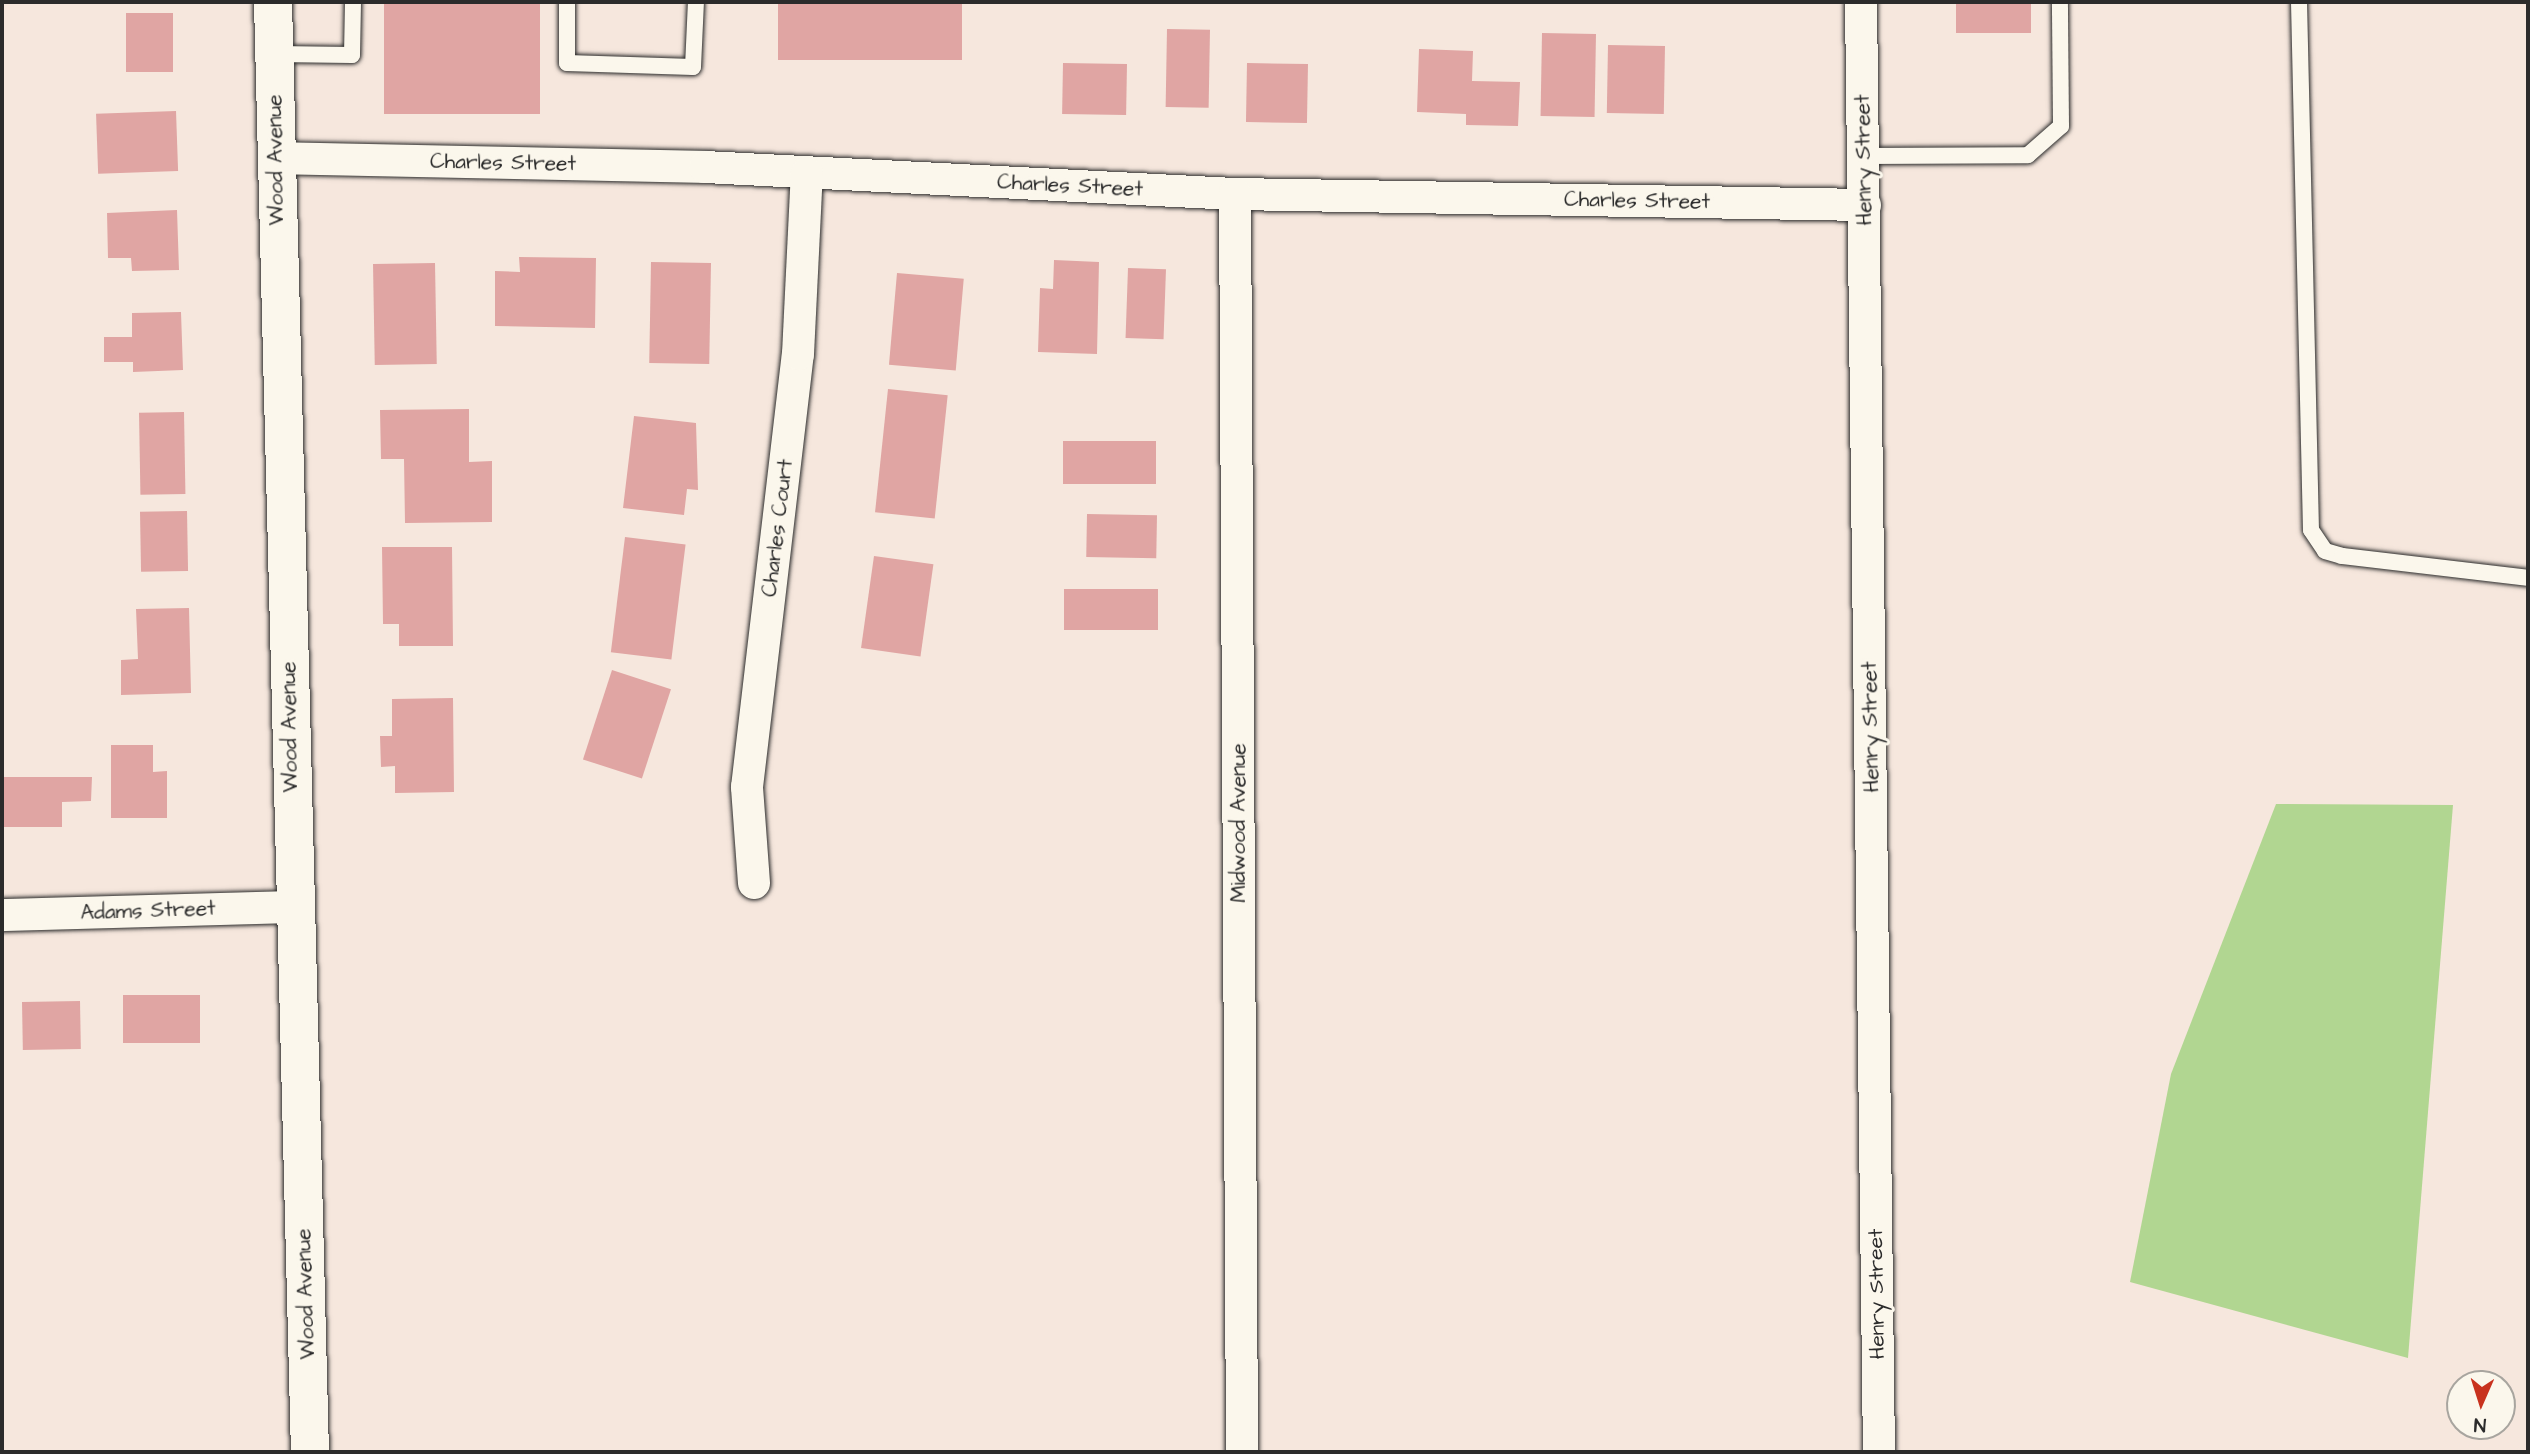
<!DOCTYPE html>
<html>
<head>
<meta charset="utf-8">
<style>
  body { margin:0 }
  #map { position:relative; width:2530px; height:1454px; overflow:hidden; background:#f6e7dd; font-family:"Architects Daughter",sans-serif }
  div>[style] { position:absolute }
  .green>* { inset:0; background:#b1d691 }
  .building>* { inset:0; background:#e0a5a3; transform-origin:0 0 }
  .roads { filter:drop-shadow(0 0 2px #2b2b2b) drop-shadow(0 0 2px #2b2b2b) }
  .service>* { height:16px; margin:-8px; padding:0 8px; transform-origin:8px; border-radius:8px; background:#fbf7ec }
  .minor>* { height:32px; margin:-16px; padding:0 16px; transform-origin:16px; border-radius:16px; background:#fbf7ec }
  .tertiary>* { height:38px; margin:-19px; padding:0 19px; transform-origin:19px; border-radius:19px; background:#fbf7ec }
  span { translate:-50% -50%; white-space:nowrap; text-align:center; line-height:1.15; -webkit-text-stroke:6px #fbf7ec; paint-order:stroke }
  .street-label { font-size:21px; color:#2b2b2b }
  .frame { position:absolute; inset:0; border:4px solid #2b2b2b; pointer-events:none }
  .north { position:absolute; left:2446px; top:1370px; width:70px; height:70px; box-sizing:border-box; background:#fbf7ec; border:2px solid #a8a59f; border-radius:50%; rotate:183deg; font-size:19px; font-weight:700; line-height:28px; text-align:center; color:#2b2b2b }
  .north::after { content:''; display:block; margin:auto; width:24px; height:32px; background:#c8321e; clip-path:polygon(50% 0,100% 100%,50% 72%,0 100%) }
</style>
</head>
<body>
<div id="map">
  <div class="green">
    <i style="clip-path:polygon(2276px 804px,2453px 805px,2408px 1358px,2130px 1282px,2171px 1074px)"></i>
  </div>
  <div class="building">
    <i style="left:384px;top:2px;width:156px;height:112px"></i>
    <i style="left:778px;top:2px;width:184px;height:58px"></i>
    <i style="left:1956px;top:2px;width:75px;height:31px"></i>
    <i style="left:126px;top:13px;width:47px;height:59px"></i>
    <i style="left:1167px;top:29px;width:43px;height:78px;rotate:1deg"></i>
    <i style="left:1542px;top:33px;width:54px;height:83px;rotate:1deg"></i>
    <i style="left:1608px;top:45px;width:57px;height:68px;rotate:1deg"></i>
    <i style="clip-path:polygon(1419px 49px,1473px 51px,1472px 81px,1520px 82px,1518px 126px,1466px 125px,1466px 114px,1417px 112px)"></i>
    <i style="left:1063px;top:63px;width:64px;height:51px;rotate:1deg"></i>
    <i style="left:1247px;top:63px;width:61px;height:59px;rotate:1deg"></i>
    <i style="left:176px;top:111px;width:60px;height:80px;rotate:88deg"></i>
    <i style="clip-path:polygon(177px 210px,179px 270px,132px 271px,131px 258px,108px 258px,107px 213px)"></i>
    <i style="clip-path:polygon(519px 257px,596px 258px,595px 328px,495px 326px,495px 271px,520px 272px)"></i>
    <i style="clip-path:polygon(1054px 260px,1099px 262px,1097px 354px,1038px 352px,1040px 288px,1053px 289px)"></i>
    <i style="left:651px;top:262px;width:60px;height:101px;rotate:1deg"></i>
    <i style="left:435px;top:263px;width:101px;height:62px;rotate:89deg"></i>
    <i style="left:1128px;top:268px;width:38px;height:70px;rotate:2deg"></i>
    <i style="left:897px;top:273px;width:67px;height:92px;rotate:5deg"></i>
    <i style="clip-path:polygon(181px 312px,183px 370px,133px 372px,133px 362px,104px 362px,104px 337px,132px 337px,132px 313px)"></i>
    <i style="left:888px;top:389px;width:60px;height:124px;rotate:6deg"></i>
    <i style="clip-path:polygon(469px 409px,469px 462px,492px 461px,492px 522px,405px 523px,404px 459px,381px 459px,380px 410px)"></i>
    <i style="left:184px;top:412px;width:82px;height:45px;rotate:89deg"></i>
    <i style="clip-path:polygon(634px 416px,696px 423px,698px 490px,687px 489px,684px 515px,623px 508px)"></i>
    <i style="left:1156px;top:441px;width:43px;height:93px;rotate:90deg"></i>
    <i style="left:187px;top:511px;width:60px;height:47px;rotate:89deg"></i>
    <i style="left:1087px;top:514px;width:70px;height:43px;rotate:1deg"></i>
    <i style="left:625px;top:537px;width:61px;height:116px;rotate:7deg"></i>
    <i style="clip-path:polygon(382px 547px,452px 547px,453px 646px,399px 646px,399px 624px,383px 624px)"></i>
    <i style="left:874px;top:556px;width:60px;height:93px;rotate:8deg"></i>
    <i style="left:1064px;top:589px;width:94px;height:41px"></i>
    <i style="clip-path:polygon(189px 608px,191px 693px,121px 695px,121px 660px,138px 659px,136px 609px)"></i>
    <i style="left:612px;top:670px;width:62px;height:94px;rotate:18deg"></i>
    <i style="clip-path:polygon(453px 698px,454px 792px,395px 793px,395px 766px,381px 767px,380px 736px,392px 736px,392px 699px)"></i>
    <i style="clip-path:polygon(111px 745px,153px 745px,153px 772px,167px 771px,167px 818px,111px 818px)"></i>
    <i style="clip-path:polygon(2px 777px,92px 777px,91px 801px,62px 802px,62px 827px,2px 827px)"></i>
    <i style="left:200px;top:995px;width:48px;height:77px;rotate:90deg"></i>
    <i style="left:80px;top:1001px;width:48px;height:58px;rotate:89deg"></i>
  </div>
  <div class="roads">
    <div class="service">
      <i style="left:567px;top:2px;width:61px;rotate:90deg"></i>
      <i style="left:567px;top:63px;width:126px;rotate:1.8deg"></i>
      <i style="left:693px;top:67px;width:65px;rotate:-87.4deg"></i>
      <i style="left:2299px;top:2px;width:528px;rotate:88.7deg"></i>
      <i style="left:2311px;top:530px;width:25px;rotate:56deg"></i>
      <i style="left:2325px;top:551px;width:18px;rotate:16deg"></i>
      <i style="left:2342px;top:556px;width:187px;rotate:6.7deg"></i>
      <i style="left:275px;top:54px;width:77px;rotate:0.7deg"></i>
      <i style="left:352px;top:55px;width:53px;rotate:-88.9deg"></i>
      <i style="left:1864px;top:156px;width:164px;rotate:-0.3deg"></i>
      <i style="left:2028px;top:155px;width:44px;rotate:-41.3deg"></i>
      <i style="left:2061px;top:126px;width:124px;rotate:-90.5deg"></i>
    </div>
    <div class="minor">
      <i style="left:1861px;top:2px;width:1450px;rotate:89.29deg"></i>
      <i style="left:275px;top:158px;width:430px;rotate:1.2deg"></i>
      <i style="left:705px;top:167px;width:531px;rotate:2.92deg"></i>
      <i style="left:1235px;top:194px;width:630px;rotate:1deg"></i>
      <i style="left:1235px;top:194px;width:1258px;rotate:89.68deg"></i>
      <i style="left:754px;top:883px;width:96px;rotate:-94.2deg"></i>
      <i style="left:747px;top:787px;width:436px;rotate:-83.3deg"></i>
      <i style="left:798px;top:354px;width:181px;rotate:-87.2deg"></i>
      <i style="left:2px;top:915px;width:292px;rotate:-1.6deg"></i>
    </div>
    <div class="tertiary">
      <i style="left:273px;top:2px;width:1450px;rotate:88.54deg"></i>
    </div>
  </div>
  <div class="street-label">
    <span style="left:276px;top:160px;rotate:-91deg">Wood Avenue</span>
    <span style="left:1864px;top:160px;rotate:-91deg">Henry Street</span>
    <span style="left:503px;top:163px;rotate:1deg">Charles Street</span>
    <span style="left:1070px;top:186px;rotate:3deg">Charles Street</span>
    <span style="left:1637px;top:201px;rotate:1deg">Charles Street</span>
    <span style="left:778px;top:528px;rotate:-83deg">Charles Court</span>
    <span style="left:290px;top:727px;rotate:-91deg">Wood Avenue</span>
    <span style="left:1871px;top:727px;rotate:-91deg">Henry Street</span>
    <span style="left:1239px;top:823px;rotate:-90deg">Midwood Avenue</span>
    <span style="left:148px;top:911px;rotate:-2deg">Adams Street</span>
    <span style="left:306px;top:1294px;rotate:-92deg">Wood Avenue</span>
    <span style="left:1877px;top:1294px;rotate:-91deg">Henry Street</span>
  </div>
  <div class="frame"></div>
  <div class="north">N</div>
</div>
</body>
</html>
